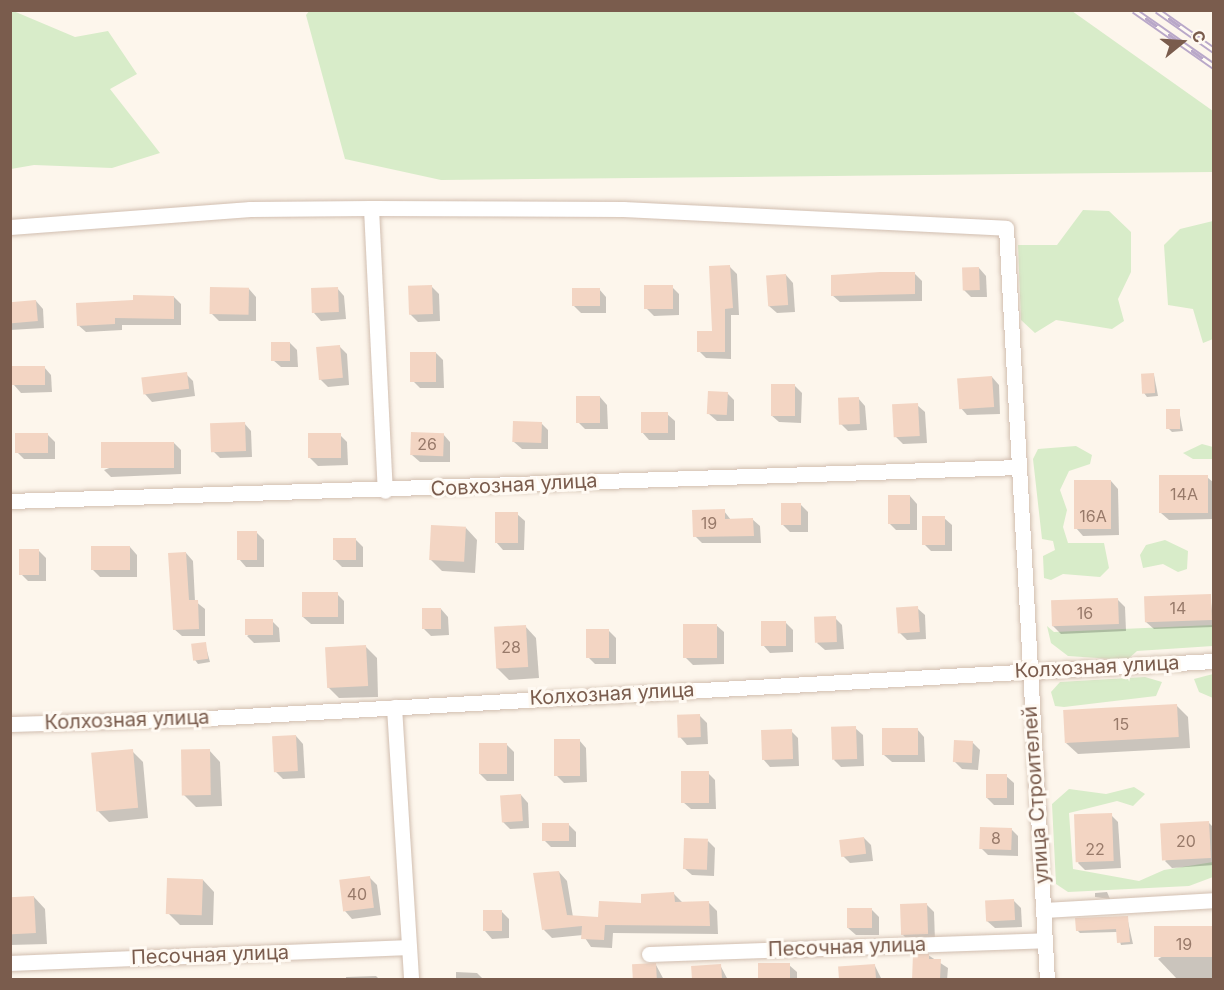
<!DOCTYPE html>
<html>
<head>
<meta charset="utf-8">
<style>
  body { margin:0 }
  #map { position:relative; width:1224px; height:990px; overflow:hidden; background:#fdf6ec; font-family:Inter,sans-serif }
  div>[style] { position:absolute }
  .green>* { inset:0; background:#d8ecc9 }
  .shadow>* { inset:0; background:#0003 }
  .building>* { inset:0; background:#f3d5c3; transform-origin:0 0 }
  .roads { filter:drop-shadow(0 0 2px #d1beb0) drop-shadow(0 0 2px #d1beb0) }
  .street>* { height:15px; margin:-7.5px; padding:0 7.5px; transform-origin:7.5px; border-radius:7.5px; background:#fff }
  .rail>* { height:7px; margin-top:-3.5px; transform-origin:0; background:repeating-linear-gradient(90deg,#fffaf3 0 14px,#b9a8c9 0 28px); box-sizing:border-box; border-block:2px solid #b9a8c9 }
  span { translate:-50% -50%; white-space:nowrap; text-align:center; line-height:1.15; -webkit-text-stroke:6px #fffaf3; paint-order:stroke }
  .number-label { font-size:16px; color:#987a6a }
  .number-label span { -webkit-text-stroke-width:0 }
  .street-label { font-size:20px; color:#7a5c4d }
  .frame { position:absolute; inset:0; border:12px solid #7a5c4d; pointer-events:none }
  .north { position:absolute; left:1152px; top:12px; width:60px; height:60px; -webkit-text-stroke:4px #fffaf3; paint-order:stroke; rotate:72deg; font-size:16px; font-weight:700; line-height:24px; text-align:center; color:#7a5c4d }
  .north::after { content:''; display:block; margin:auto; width:21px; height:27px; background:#7a5c4d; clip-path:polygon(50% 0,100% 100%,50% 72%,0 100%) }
</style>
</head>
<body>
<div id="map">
  <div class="green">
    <i style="clip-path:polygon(11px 10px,75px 37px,108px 31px,137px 74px,110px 89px,160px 153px,112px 168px,34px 165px,11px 169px)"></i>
    <i style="clip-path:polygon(310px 10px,1072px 11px,1213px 111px,1213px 172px,441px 180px,345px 159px,306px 15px)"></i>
    <i style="clip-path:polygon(1083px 210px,1109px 211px,1131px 232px,1131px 272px,1118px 299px,1124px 321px,1112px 329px,1056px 320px,1035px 333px,1021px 320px,1018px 245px,1057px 245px)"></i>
    <i style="clip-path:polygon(1213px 221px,1213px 339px,1203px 343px,1193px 309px,1168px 305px,1164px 245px,1180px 229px)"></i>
    <i style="clip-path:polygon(1202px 444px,1213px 447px,1213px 459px,1193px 459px,1183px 453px)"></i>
    <i style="clip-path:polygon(1076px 446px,1092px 455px,1090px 464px,1069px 471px,1060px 490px,1067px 510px,1063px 527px,1068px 543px,1104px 543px,1109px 568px,1100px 577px,1063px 574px,1051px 580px,1044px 578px,1043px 556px,1055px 550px,1053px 541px,1042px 539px,1033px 459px,1038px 449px)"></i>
    <i style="clip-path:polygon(1165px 540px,1188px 551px,1187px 569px,1178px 572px,1163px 564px,1143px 568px,1140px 555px,1146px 545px)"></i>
    <i style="clip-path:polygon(1213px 625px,1213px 646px,1137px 651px,1127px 660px,1068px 656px,1051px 643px,1047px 626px,1054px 632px)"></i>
    <i style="clip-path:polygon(1213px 674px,1214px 674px,1213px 698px,1199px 692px,1194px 679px)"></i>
    <i style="clip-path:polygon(1145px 677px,1162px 682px,1156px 696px,1064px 707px,1055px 706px,1051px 692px,1060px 682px)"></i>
    <i style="clip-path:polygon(1134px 787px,1145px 794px,1133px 806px,1117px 801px,1069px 813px,1073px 869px,1139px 881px,1164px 870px,1213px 862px,1213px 877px,1189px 886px,1068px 892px,1056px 884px,1052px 804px,1069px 789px,1106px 794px)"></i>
  </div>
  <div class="shadow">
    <i style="clip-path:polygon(730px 267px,737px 274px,739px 315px,731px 315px,731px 359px,706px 358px,699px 351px,714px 333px)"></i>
    <i style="clip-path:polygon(979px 268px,986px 276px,987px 297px,971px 297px,964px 290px)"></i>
    <i style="clip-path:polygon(915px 274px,922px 281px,922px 301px,840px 302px,832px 295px)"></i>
    <i style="clip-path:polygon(786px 275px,793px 283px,795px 312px,777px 313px,769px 306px)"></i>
    <i style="clip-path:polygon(431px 286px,439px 294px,440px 321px,418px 322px,410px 314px)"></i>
    <i style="clip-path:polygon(672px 287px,679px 294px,679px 315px,654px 316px,646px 308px)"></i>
    <i style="clip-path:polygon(337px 288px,344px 296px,346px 319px,321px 321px,314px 313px)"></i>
    <i style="clip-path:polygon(249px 289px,256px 297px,256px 321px,219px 321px,211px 313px)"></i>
    <i style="clip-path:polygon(599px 289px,606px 297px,606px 313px,581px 313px,574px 306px)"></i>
    <i style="clip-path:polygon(174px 297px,181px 304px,181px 325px,122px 325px,122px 330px,86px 332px,78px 325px)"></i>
    <i style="clip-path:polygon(36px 301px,43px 309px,44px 328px,10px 330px,10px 303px)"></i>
    <i style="clip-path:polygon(290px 343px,297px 350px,298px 367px,281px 367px,273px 360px)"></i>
    <i style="clip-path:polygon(340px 347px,347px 354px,349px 385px,328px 387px,320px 379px)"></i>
    <i style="clip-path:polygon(436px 353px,443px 360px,444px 388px,420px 388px,413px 381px)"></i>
    <i style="clip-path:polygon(44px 367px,51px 375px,52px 392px,21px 393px,14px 385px)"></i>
    <i style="clip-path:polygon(186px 374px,193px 381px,195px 396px,152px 402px,145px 394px)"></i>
    <i style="clip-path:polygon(1154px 375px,1158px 396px,1147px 397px,1144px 393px)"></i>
    <i style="clip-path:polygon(992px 377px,999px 385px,1000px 414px,967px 415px,960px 407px)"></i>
    <i style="clip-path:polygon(795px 386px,802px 393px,801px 423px,779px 422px,771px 415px)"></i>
    <i style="clip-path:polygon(727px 393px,734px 400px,734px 421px,717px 421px,709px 414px)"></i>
    <i style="clip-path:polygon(600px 397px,607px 405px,608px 429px,585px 429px,578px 422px)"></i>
    <i style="clip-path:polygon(858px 398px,865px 406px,867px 430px,848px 431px,841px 424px)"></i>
    <i style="clip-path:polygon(917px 405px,925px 412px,927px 443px,903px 444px,896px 437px)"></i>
    <i style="clip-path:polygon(1179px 410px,1183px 431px,1172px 432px,1169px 429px)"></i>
    <i style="clip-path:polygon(667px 414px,675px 421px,675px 440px,649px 440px,642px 432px)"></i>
    <i style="clip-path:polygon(244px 423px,251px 431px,252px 457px,220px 458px,213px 451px)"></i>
    <i style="clip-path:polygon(541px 423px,548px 430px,548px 449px,522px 449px,514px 442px)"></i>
    <i style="clip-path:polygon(47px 434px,55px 442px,55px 459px,24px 459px,17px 452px)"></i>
    <i style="clip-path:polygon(443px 434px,450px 442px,450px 462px,420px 462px,412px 455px)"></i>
    <i style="clip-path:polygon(340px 435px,347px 442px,348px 465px,318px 466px,310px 458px)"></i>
    <i style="clip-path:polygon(174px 443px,181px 450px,181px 474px,111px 477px,104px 470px)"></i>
    <i style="clip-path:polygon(1207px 477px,1214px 483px,1214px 519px,1169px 520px,1161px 513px)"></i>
    <i style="clip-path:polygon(1111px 481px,1118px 489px,1119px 535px,1083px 536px,1076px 528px)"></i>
    <i style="clip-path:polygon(910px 496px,917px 504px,917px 530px,896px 530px,889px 523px)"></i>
    <i style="clip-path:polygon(801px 505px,808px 512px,808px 532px,790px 532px,783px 525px)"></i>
    <i style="clip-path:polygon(724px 511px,731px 520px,752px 519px,760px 526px,761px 543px,702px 543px,695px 536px)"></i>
    <i style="clip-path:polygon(517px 514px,525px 521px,524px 550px,503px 550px,496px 542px)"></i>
    <i style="clip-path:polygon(944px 518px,952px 525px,952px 551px,931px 551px,924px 544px)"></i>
    <i style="clip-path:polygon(466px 528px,477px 540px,475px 573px,442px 571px,430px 559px)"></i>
    <i style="clip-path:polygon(257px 533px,264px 540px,264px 567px,246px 567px,239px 559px)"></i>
    <i style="clip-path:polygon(355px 539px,363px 547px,363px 567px,342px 567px,335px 560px)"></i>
    <i style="clip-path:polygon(130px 547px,137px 555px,137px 577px,100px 577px,92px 569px)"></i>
    <i style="clip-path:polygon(38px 550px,46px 558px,46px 581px,28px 581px,21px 574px)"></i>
    <i style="clip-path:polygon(186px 553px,193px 561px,195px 601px,205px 609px,205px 636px,182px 636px,174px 629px)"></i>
    <i style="clip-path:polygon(337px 594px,344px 601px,344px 624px,311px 624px,303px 617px)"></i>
    <i style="clip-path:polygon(1210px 595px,1214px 627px,1154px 629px,1146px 622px)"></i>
    <i style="clip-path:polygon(1118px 600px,1125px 607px,1126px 631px,1061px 634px,1053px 626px)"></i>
    <i style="clip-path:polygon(917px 608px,925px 615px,926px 639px,907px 640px,900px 633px)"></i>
    <i style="clip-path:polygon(441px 609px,448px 617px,449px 635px,431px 636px,424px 629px)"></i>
    <i style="clip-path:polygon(835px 618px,842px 625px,844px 649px,825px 650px,817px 643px)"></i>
    <i style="clip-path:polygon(272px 621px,279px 628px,280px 642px,254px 643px,247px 636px)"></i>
    <i style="clip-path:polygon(785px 622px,793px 630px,793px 652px,770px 653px,763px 645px)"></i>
    <i style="clip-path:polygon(716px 625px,724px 632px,724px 664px,693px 665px,685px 657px)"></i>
    <i style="clip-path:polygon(525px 626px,536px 638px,539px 678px,509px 680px,497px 668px)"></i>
    <i style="clip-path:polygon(609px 631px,616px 638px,616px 664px,595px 664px,588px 657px)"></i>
    <i style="clip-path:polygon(205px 644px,210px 662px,198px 664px,195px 660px)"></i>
    <i style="clip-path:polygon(365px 646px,377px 658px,378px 697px,339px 698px,328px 687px)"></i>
    <i style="clip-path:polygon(1177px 706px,1188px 717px,1190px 748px,1078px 754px,1066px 743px)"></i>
    <i style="clip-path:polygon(700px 716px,707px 723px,708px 744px,687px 745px,680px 737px)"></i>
    <i style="clip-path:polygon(855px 728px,863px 735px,864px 766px,841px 767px,834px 760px)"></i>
    <i style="clip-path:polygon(917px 729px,924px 737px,925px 762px,892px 762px,884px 755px)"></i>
    <i style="clip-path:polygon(791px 731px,798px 738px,799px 766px,770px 767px,763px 759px)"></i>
    <i style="clip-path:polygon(296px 736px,303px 744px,305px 778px,283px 779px,276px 772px)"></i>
    <i style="clip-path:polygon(579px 740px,586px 748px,587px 782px,564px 783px,556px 775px)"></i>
    <i style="clip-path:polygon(972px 742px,980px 750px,978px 770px,962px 769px,955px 762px)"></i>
    <i style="clip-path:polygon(506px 744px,514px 752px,514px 781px,487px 781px,480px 774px)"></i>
    <i style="clip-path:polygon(209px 750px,220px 762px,222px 806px,196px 807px,184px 795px)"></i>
    <i style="clip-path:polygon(132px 751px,143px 762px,148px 818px,109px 822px,98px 811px)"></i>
    <i style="clip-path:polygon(708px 773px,715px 780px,716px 809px,691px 809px,683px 802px)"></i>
    <i style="clip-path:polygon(1006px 776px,1014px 783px,1014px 805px,994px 805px,987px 798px)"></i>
    <i style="clip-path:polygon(521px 795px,528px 803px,529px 828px,510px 829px,503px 822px)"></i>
    <i style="clip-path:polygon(1111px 815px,1118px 822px,1121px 868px,1085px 870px,1078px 863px)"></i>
    <i style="clip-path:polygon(1208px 822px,1214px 828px,1214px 865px,1172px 868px,1165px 861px)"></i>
    <i style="clip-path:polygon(568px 824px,576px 832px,576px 847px,551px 847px,544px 840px)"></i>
    <i style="clip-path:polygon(1011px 829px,1018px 836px,1018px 856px,988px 855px,981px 848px)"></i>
    <i style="clip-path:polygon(864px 838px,871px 845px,873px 861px,850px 863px,843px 856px)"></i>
    <i style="clip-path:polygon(708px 841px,715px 848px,714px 876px,692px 875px,684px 868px)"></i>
    <i style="clip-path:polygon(559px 872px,567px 881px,573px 917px,600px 919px,674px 894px,683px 903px,709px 903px,717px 911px,718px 934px,613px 933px,612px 948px,591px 947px,583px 935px,552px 938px,544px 930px)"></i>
    <i style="clip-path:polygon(370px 878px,377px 885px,381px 915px,352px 919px,345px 911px)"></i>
    <i style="clip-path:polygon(203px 880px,214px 892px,213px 925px,180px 925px,168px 913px)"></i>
    <i style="clip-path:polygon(1107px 892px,1110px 899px,1095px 897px,1095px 893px)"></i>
    <i style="clip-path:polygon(34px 897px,45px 909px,47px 944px,10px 945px,10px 898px)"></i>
    <i style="clip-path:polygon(1014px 901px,1021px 908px,1022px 927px,995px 928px,987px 921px)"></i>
    <i style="clip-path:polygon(927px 905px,934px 912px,935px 941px,910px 942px,903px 935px)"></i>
    <i style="clip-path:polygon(872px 910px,879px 917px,879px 935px,856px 935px,848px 928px)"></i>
    <i style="clip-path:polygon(502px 912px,509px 919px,509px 938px,492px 939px,485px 931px)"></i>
    <i style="clip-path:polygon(1127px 917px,1133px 944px,1121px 945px,1117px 932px,1080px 933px,1077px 930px)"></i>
    <i style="clip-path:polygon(1214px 927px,1214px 979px,1178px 980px,1158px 959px)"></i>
    <i style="clip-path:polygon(928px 955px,948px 968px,947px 980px,913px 980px)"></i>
    <i style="clip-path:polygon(656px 965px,664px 980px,634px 980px)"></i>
    <i style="clip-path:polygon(720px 965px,728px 980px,694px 980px)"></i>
    <i style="clip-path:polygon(789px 965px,797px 972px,797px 980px,760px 980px)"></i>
    <i style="clip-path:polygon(875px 966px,882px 980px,841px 980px)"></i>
    <i style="clip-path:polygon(456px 972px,477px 973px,484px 980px,456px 980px)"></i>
    <i style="clip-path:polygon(376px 976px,380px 980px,346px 980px,346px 977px)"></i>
    <i style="clip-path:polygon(578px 978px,580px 980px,559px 980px)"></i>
  </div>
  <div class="building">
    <i style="clip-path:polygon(730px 265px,733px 308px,725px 309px,725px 352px,697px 352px,697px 331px,712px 331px,709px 266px)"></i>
    <i style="left:979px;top:267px;width:23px;height:17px;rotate:88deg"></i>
    <i style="clip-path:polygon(880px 272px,915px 272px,915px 294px,831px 296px,831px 275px)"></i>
    <i style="left:786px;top:274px;width:31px;height:20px;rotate:86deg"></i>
    <i style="left:432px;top:285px;width:29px;height:24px;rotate:88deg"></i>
    <i style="left:644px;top:285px;width:29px;height:24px"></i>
    <i style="left:210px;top:287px;width:39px;height:27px;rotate:1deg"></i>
    <i style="left:338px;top:287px;width:25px;height:27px;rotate:88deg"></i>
    <i style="left:572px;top:288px;width:28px;height:18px"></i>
    <i style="clip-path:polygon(133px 295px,174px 296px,174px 319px,115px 318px,115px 324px,77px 326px,76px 303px,133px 300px)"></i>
    <i style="left:36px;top:300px;width:21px;height:26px;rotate:85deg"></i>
    <i style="left:271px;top:342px;width:19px;height:19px"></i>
    <i style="left:340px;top:345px;width:33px;height:24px;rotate:85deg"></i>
    <i style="left:410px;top:352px;width:26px;height:30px"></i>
    <i style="left:45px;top:366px;width:19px;height:33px;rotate:90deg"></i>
    <i style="left:187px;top:372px;width:17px;height:46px;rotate:83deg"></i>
    <i style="left:1154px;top:373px;width:20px;height:13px;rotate:87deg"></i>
    <i style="left:992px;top:376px;width:31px;height:35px;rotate:86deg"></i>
    <i style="left:771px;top:384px;width:24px;height:32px"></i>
    <i style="left:708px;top:391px;width:20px;height:23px;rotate:3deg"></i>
    <i style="left:576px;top:396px;width:24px;height:27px"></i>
    <i style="left:859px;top:397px;width:27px;height:21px;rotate:88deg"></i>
    <i style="left:918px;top:403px;width:33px;height:26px;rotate:87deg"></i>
    <i style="left:1166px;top:409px;width:14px;height:20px"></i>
    <i style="left:641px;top:412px;width:27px;height:21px"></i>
    <i style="left:513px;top:421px;width:29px;height:21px;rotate:2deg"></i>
    <i style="left:245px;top:422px;width:29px;height:35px;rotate:88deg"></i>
    <i style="left:411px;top:432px;width:33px;height:23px;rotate:2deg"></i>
    <i style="left:15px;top:433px;width:33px;height:20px"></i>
    <i style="left:341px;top:433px;width:25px;height:33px;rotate:90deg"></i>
    <i style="left:174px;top:442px;width:26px;height:73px;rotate:90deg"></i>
    <i style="left:1208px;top:475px;width:38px;height:49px;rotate:90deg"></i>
    <i style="left:1074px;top:480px;width:37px;height:49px"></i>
    <i style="left:888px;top:495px;width:22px;height:29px"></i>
    <i style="left:781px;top:503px;width:20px;height:22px"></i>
    <i style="clip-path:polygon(725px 509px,725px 519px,753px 518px,754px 536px,693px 537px,692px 510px)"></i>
    <i style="left:495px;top:512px;width:23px;height:31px"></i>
    <i style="left:922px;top:516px;width:23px;height:29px"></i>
    <i style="left:431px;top:525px;width:35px;height:35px;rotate:3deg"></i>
    <i style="left:237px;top:531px;width:20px;height:29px"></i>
    <i style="left:333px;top:538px;width:23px;height:22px"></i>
    <i style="left:91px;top:546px;width:39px;height:24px"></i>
    <i style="left:19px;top:549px;width:20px;height:26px"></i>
    <i style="clip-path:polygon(186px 552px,189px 600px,198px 600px,199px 629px,173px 630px,168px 553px)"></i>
    <i style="left:302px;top:592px;width:36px;height:25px"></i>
    <i style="left:1211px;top:594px;width:26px;height:67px;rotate:88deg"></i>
    <i style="left:1118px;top:598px;width:26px;height:67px;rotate:88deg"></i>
    <i style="left:918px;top:606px;width:26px;height:22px;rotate:86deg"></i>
    <i style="left:422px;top:608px;width:19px;height:21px"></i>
    <i style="left:836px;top:616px;width:26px;height:22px;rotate:88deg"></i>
    <i style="left:273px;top:619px;width:16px;height:28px;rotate:90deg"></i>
    <i style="left:761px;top:621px;width:25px;height:25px"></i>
    <i style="left:683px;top:624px;width:34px;height:34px"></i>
    <i style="left:526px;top:625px;width:42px;height:32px;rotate:87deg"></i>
    <i style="left:586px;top:629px;width:23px;height:29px"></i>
    <i style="left:206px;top:642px;width:17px;height:15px;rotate:83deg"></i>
    <i style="left:366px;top:645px;width:41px;height:41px;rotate:87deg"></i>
    <i style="left:1177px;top:704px;width:33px;height:114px;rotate:87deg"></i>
    <i style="left:700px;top:714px;width:23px;height:23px;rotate:88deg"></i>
    <i style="left:856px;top:726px;width:33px;height:25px;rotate:88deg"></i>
    <i style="left:918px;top:728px;width:27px;height:36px;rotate:90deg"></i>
    <i style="left:792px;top:729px;width:30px;height:31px;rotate:88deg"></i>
    <i style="left:296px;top:735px;width:36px;height:24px;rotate:87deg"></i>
    <i style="left:554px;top:739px;width:26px;height:37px"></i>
    <i style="left:954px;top:740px;width:19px;height:22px;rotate:3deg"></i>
    <i style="left:479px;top:743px;width:28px;height:31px"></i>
    <i style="left:133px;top:749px;width:59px;height:42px;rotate:85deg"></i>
    <i style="left:210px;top:749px;width:46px;height:29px;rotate:89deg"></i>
    <i style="left:681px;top:771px;width:28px;height:32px"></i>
    <i style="left:986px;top:774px;width:21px;height:24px"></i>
    <i style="left:521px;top:794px;width:27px;height:21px;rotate:86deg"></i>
    <i style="left:1112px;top:813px;width:48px;height:38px;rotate:88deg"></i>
    <i style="left:1209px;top:821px;width:37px;height:49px;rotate:87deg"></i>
    <i style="left:542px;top:823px;width:27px;height:18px"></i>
    <i style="left:980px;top:827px;width:32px;height:22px;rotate:2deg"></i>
    <i style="left:864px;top:837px;width:17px;height:25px;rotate:83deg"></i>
    <i style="left:684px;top:838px;width:24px;height:31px;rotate:2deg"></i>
    <i style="clip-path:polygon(559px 871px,567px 915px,598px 917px,599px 901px,641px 903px,641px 894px,674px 892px,675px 902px,709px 901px,710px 926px,605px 925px,604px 940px,581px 939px,582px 926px,542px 930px,533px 873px)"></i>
    <i style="left:370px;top:876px;width:32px;height:31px;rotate:83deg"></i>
    <i style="left:167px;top:878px;width:36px;height:36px;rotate:2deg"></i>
    <i style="left:34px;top:896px;width:37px;height:24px;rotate:87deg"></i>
    <i style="left:1014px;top:899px;width:21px;height:29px;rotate:87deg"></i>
    <i style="left:927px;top:903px;width:31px;height:27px;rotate:88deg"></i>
    <i style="left:847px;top:908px;width:25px;height:20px"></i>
    <i style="left:502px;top:910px;width:21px;height:19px;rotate:90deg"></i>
    <i style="clip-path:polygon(1128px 916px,1130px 942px,1117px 943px,1116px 929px,1076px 931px,1075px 918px)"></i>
    <i style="left:1214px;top:926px;width:31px;height:60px;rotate:90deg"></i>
    <i style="clip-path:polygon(913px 954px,929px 954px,929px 959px,941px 959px,940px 980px,912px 980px)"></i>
    <i style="left:656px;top:963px;width:17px;height:24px;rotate:87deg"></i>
    <i style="left:790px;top:963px;width:17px;height:32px;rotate:90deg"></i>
    <i style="left:721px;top:964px;width:16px;height:30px;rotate:86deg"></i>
    <i style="left:875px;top:964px;width:16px;height:37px;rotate:86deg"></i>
  </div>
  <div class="roads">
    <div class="street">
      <i style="left:371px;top:208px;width:283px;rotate:87.2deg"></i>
      <i style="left:10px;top:227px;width:241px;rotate:-4.3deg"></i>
      <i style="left:250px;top:209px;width:121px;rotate:-0.5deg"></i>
      <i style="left:371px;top:208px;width:252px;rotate:0.2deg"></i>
      <i style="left:623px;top:209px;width:383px;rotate:2.8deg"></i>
      <i style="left:1006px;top:228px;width:753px;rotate:86.88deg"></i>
      <i style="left:10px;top:501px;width:1008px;rotate:-1.93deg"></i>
      <i style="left:394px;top:707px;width:274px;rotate:86.4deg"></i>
      <i style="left:10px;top:724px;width:199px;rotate:-1.7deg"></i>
      <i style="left:209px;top:718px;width:1007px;rotate:-3.25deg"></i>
      <i style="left:1043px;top:910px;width:171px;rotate:-3.3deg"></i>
      <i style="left:649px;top:954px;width:396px;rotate:-2deg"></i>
      <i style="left:10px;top:963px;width:399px;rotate:-2.3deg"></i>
    </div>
  </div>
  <div class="rail">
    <i style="left:1134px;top:10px;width:98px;rotate:35deg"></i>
    <i style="left:1157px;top:10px;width:70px;rotate:35.1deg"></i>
  </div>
  <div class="number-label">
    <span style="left:427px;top:444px">26</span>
    <span style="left:1184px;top:494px">14А</span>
    <span style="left:1093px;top:516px">16А</span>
    <span style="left:709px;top:523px">19</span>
    <span style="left:1178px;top:608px">14</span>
    <span style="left:1085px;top:613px">16</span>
    <span style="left:511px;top:647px">28</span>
    <span style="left:1121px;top:724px">15</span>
    <span style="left:996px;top:838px">8</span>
    <span style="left:1186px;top:841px">20</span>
    <span style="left:1095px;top:849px">22</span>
    <span style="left:357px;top:894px">40</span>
    <span style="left:1184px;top:944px">19</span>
  </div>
  <div class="street-label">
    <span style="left:514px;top:485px;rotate:-3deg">Совхозная улица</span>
    <span style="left:1097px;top:667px;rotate:-3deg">Колхозная улица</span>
    <span style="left:612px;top:694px;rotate:-3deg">Колхозная улица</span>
    <span style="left:127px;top:720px;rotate:-2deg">Колхозная улица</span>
    <span style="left:1036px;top:795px;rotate:-94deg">улица Строителей</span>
    <span style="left:847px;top:947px;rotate:-2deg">Песочная улица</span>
    <span style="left:210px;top:955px;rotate:-2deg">Песочная улица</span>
  </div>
  <div class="frame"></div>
  <div class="north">С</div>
</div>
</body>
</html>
